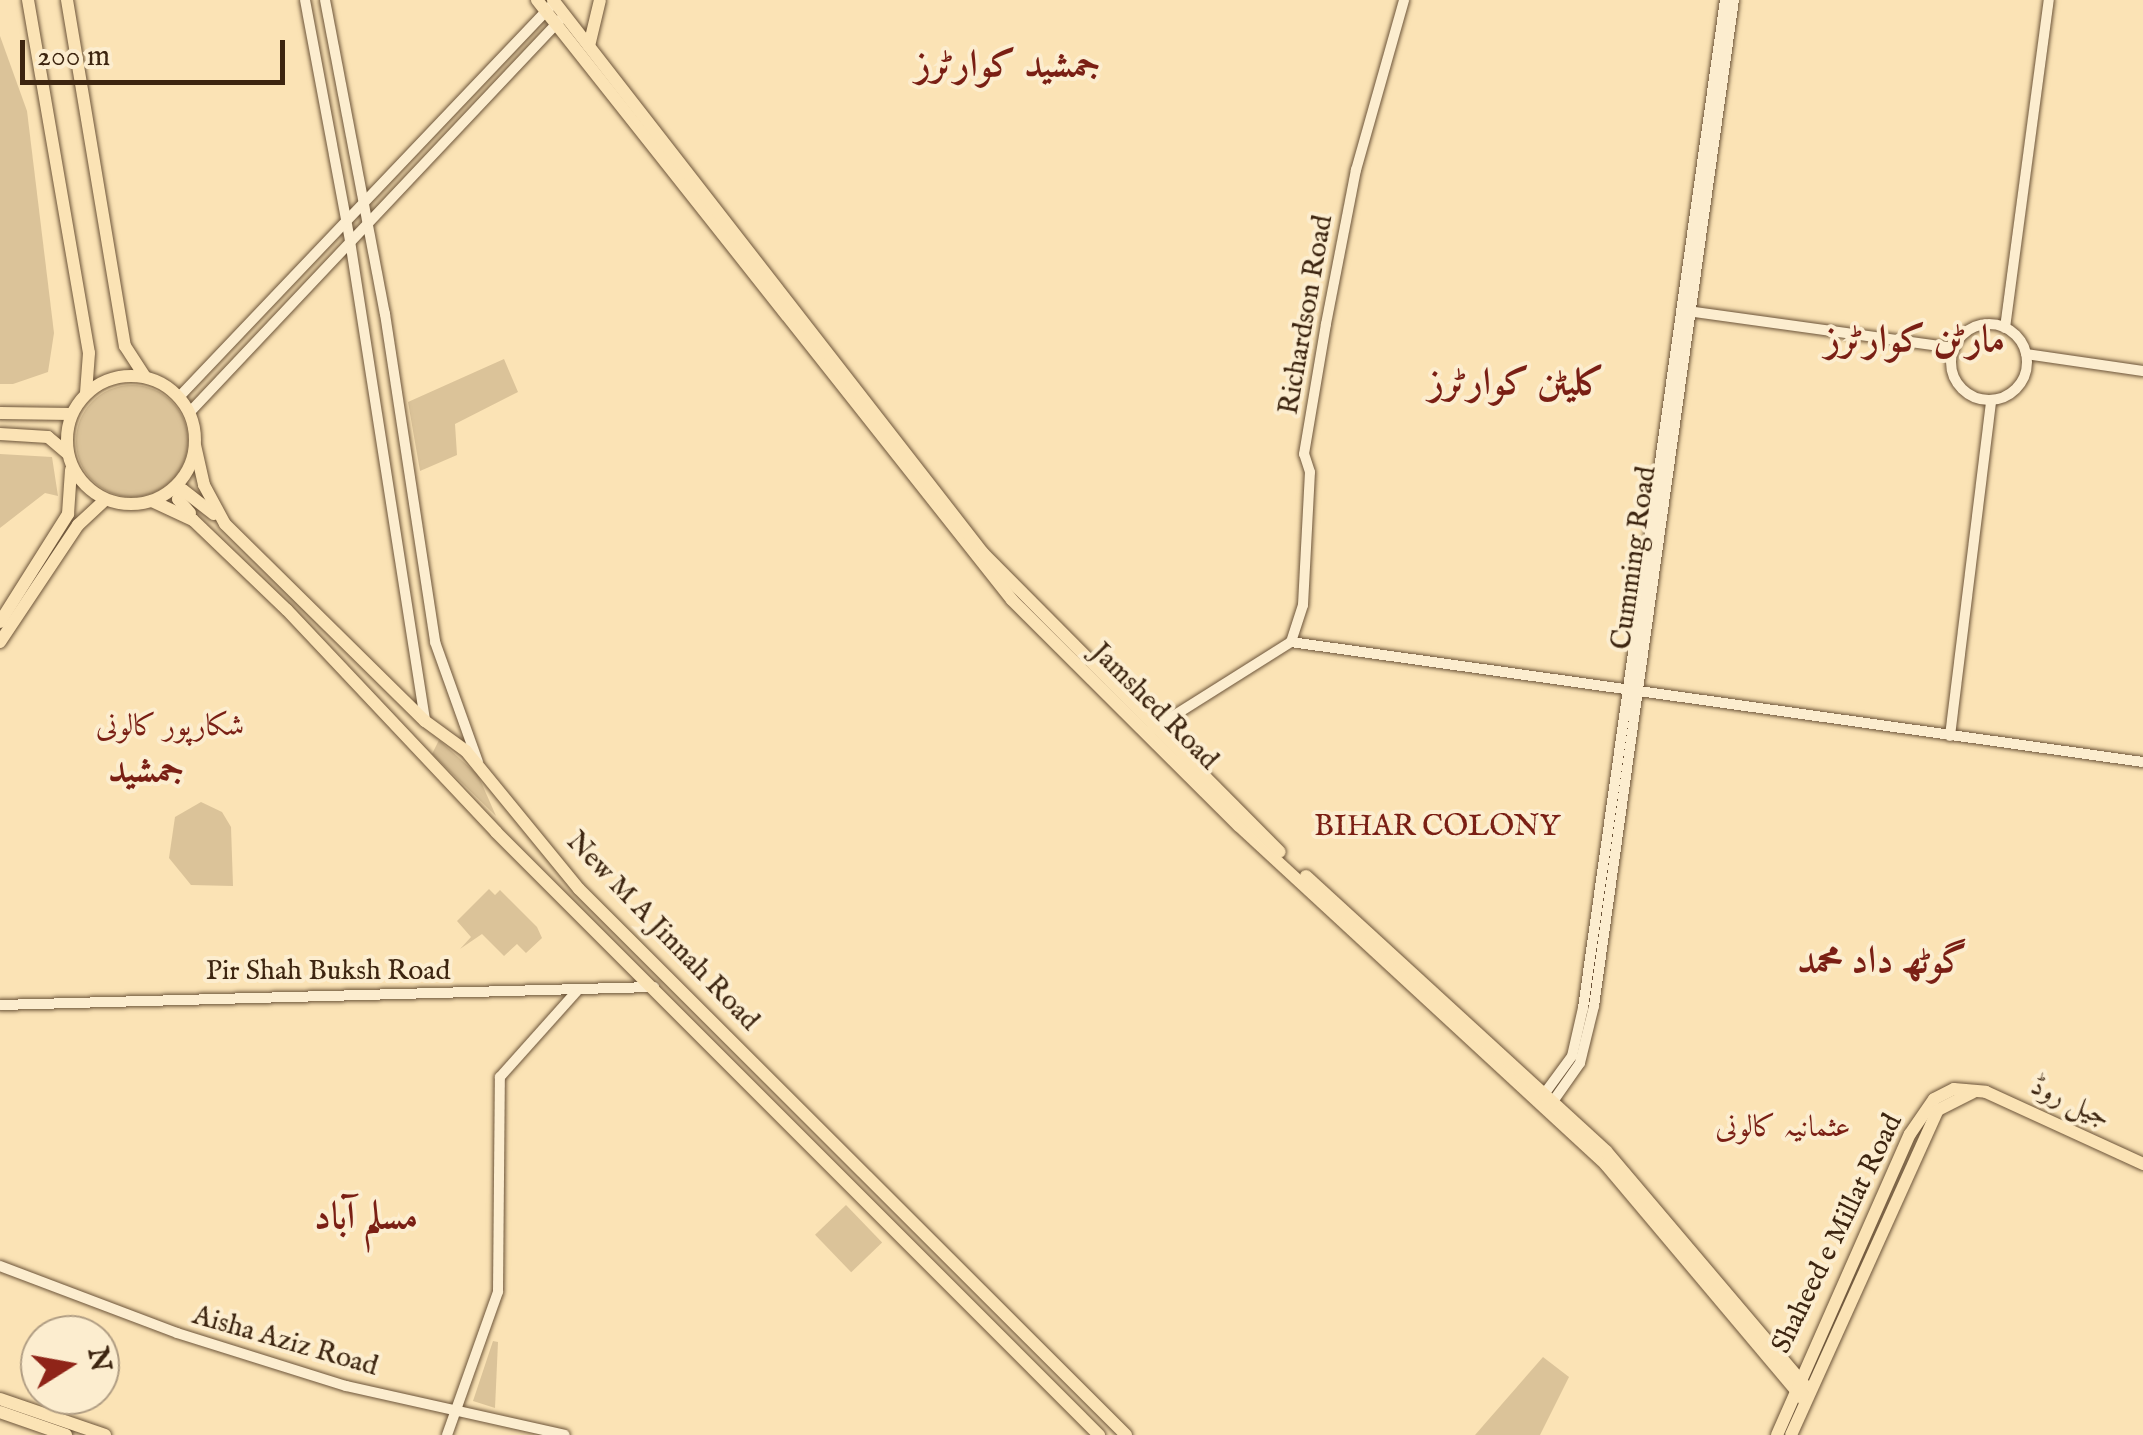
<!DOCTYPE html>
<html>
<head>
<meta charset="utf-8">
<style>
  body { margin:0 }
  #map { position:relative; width:2143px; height:1435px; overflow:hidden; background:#fbe3b5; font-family:"IM FELL English",Amiri,serif }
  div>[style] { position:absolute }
  .green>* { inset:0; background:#dbc399; transform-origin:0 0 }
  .round { border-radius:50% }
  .roads { filter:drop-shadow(0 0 2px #6c5439) drop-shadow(0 0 2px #6c5439) }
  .minor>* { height:10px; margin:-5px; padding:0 5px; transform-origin:5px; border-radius:5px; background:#fcedcf }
  .minor>.ring { margin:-5px; padding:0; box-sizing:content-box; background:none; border:10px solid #fcedcf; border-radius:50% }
  .major>* { height:12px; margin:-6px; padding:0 6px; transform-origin:6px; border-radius:6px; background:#fbe3b5 }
  .major>.ring { margin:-6px; padding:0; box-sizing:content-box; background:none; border:12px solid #fbe3b5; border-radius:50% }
  span { translate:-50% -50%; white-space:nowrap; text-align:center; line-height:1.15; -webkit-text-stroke:8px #fcedcf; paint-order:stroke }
  .street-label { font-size:28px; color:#3d2510 }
  .neighbourhood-label { font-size:30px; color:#7a1f14 }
  .district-label { font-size:38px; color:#7a1f14; font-weight:700 }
  .north { position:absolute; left:20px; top:1315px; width:100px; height:100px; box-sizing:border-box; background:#fcedcf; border:2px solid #b09d83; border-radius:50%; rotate:79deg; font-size:28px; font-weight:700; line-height:40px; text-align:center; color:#3d2510 }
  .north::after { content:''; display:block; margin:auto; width:35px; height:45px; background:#8f2418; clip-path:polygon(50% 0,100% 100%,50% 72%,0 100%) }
  .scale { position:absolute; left:20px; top:40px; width:265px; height:45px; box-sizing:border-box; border:5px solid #3d2510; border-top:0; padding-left:12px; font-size:30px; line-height:35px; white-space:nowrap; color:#3d2510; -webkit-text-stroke:8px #fcedcf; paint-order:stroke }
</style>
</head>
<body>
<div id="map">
  <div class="green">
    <i style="clip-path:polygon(0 36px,27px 111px,54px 333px,48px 372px,13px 384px,0 384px)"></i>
    <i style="clip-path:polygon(504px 359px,518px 392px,455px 424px,457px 455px,420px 471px,408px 402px)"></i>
    <i class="round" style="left:76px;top:385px;width:112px;height:112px"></i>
    <i style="clip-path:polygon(0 454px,52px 457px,58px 496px,45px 493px,0 528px)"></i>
    <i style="clip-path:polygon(439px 740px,478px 775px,496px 816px,432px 754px)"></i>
    <i style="clip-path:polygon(201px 802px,222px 812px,231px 827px,233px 886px,191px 885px,169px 858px,175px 817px)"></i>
    <i style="clip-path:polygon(489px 889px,495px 895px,500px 890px,537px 927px,542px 938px,526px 953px,517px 944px,504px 956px,482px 934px,460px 949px,471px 937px,457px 921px)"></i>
    <i style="left:846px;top:1205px;width:52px;height:43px;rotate:46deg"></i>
    <i style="clip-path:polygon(493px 1341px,498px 1342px,495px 1408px,473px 1401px)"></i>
    <i style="clip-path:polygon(1543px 1357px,1569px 1377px,1540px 1435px,1475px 1435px)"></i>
  </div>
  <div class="roads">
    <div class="minor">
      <i style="left:305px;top:0;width:245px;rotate:79.4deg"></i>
      <i style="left:350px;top:241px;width:485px;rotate:81.1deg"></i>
      <i style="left:325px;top:0;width:320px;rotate:79.2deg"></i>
      <i style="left:385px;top:314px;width:332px;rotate:81.3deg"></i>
      <i style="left:435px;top:642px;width:127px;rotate:70.3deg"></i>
      <i style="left:1687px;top:311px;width:270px;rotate:7.9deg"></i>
      <i class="ring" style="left:1951px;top:324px;width:66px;height:66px"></i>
      <i style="left:2005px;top:328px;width:331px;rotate:-82.4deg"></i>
      <i style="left:2026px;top:354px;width:118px;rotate:8.3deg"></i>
      <i style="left:179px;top:397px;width:540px;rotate:-46.43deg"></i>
      <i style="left:189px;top:413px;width:542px;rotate:-46.65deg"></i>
      <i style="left:1291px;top:642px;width:860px;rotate:8.02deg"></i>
      <i style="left:1291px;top:642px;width:39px;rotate:-72deg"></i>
      <i style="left:1303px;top:605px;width:133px;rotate:-87deg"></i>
      <i style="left:1310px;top:472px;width:19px;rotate:-108deg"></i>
      <i style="left:1304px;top:454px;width:132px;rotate:-80.4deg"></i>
      <i style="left:1326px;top:324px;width:157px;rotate:-79deg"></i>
      <i style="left:1356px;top:170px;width:177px;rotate:-74.2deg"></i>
      <i style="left:1151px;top:730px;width:165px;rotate:-32.2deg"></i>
      <i style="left:1950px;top:736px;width:338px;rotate:-83deg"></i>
      <i style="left:0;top:1005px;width:654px;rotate:-1.58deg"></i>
      <i style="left:1542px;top:1097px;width:51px;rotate:-53.8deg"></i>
      <i style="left:1572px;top:1056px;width:49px;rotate:-77.1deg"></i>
      <i style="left:1583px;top:1008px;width:1018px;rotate:-81.98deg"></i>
      <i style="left:1549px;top:1107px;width:54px;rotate:-54.8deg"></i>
      <i style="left:1580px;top:1063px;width:59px;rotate:-76.2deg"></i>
      <i style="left:1594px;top:1006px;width:1016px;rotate:-82.08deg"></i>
      <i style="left:0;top:1266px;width:189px;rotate:20.7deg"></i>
      <i style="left:177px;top:1333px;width:177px;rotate:17.4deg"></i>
      <i style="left:346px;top:1386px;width:224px;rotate:12.6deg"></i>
      <i style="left:447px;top:1435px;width:152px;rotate:-70.4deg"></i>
      <i style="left:498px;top:1292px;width:215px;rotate:-89.5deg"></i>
      <i style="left:500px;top:1077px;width:115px;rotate:-48.2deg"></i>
    </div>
    <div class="major">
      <i style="left:28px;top:0;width:358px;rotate:80.2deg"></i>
      <i style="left:89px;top:353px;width:40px;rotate:94.3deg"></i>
      <i style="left:67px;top:0;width:351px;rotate:80.5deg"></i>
      <i style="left:125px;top:346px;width:37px;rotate:57deg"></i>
      <i style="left:537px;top:0;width:765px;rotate:51.63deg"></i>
      <i style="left:1012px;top:600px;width:320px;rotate:44.9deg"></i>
      <i style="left:1239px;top:826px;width:500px;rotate:42.7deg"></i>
      <i style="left:1606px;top:1165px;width:306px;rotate:49.9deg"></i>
      <i style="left:553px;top:0;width:701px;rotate:52.13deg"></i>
      <i style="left:983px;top:553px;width:421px;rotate:45.2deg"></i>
      <i style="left:589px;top:46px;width:47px;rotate:-76.6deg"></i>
      <i class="ring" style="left:67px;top:376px;width:116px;height:116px"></i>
      <i style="left:0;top:413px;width:71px;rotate:0.8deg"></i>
      <i style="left:0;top:434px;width:48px;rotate:3.6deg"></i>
      <i style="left:48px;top:437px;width:25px;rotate:40deg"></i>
      <i style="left:195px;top:445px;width:41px;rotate:77.3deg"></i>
      <i style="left:204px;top:485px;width:44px;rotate:61.7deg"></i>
      <i style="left:225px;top:524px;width:281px;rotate:44.6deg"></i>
      <i style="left:425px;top:721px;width:51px;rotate:36.2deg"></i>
      <i style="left:466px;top:751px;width:178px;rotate:50.7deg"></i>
      <i style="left:579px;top:889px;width:773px;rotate:44.95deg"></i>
      <i style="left:152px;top:501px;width:45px;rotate:24.9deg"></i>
      <i style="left:193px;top:520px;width:130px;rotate:43.8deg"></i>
      <i style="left:287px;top:610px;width:305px;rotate:46.7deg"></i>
      <i style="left:496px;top:832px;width:853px;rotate:45deg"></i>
      <i style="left:190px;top:513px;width:18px;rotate:-131deg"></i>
      <i style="left:178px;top:499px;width:10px;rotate:-61deg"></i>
      <i style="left:183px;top:490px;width:39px;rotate:38deg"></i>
      <i style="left:0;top:622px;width:128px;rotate:-57.8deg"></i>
      <i style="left:68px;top:514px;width:44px;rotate:-86.1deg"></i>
      <i style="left:0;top:642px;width:141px;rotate:-56.3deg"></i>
      <i style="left:78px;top:525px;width:37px;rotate:-43deg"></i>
      <i style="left:1306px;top:876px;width:407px;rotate:42.5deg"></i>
      <i style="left:1606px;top:1151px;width:311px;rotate:49.7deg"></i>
      <i style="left:0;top:1399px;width:111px;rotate:18.9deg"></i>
      <i style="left:0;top:1412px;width:70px;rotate:19.2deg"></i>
      <i style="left:1777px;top:1435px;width:329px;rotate:-66.2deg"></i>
      <i style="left:1910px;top:1134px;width:42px;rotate:-55.6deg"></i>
      <i style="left:1934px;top:1099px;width:22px;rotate:-27deg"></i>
      <i style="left:1954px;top:1089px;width:32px;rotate:5deg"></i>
      <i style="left:1986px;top:1092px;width:173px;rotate:24.6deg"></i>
      <i style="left:1791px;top:1435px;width:357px;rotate:-65.7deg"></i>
      <i style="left:1938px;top:1110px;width:39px;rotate:-27deg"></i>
    </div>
  </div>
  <div class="street-label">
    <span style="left:1307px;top:315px;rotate:-80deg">Richardson Road</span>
    <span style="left:1635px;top:558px;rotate:-82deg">Cumming Road</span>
    <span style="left:1154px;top:707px;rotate:45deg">Jamshed Road</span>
    <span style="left:662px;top:932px;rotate:46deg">New M A Jinnah Road</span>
    <span style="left:328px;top:972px">Pir Shah Buksh Road</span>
    <span style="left:2070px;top:1103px;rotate:25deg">جیل روڈ</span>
    <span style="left:1838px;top:1234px;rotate:-64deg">Shaheed e Millat Road</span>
    <span style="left:285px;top:1342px;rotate:16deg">Aisha Aziz Road</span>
  </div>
  <div class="neighbourhood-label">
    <span style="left:170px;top:727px">شکارپور کالونی</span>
    <span style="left:1437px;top:827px">BIHAR COLONY</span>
    <span style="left:1783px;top:1128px">عثمانیہ کالونی</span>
  </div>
  <div class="district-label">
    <span style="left:1008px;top:67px">جمشید کوارٹرز</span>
    <span style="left:1915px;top:342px">مارٹن کوارٹرز</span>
    <span style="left:1517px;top:385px">کلیٹن کوارٹرز</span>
    <span style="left:146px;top:772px">جمشید</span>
    <span style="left:1882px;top:963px">گوٹھ داد محمد</span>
    <span style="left:366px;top:1219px">مسلم آباد</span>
  </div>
  <div class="north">N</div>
  <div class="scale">200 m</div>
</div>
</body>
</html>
